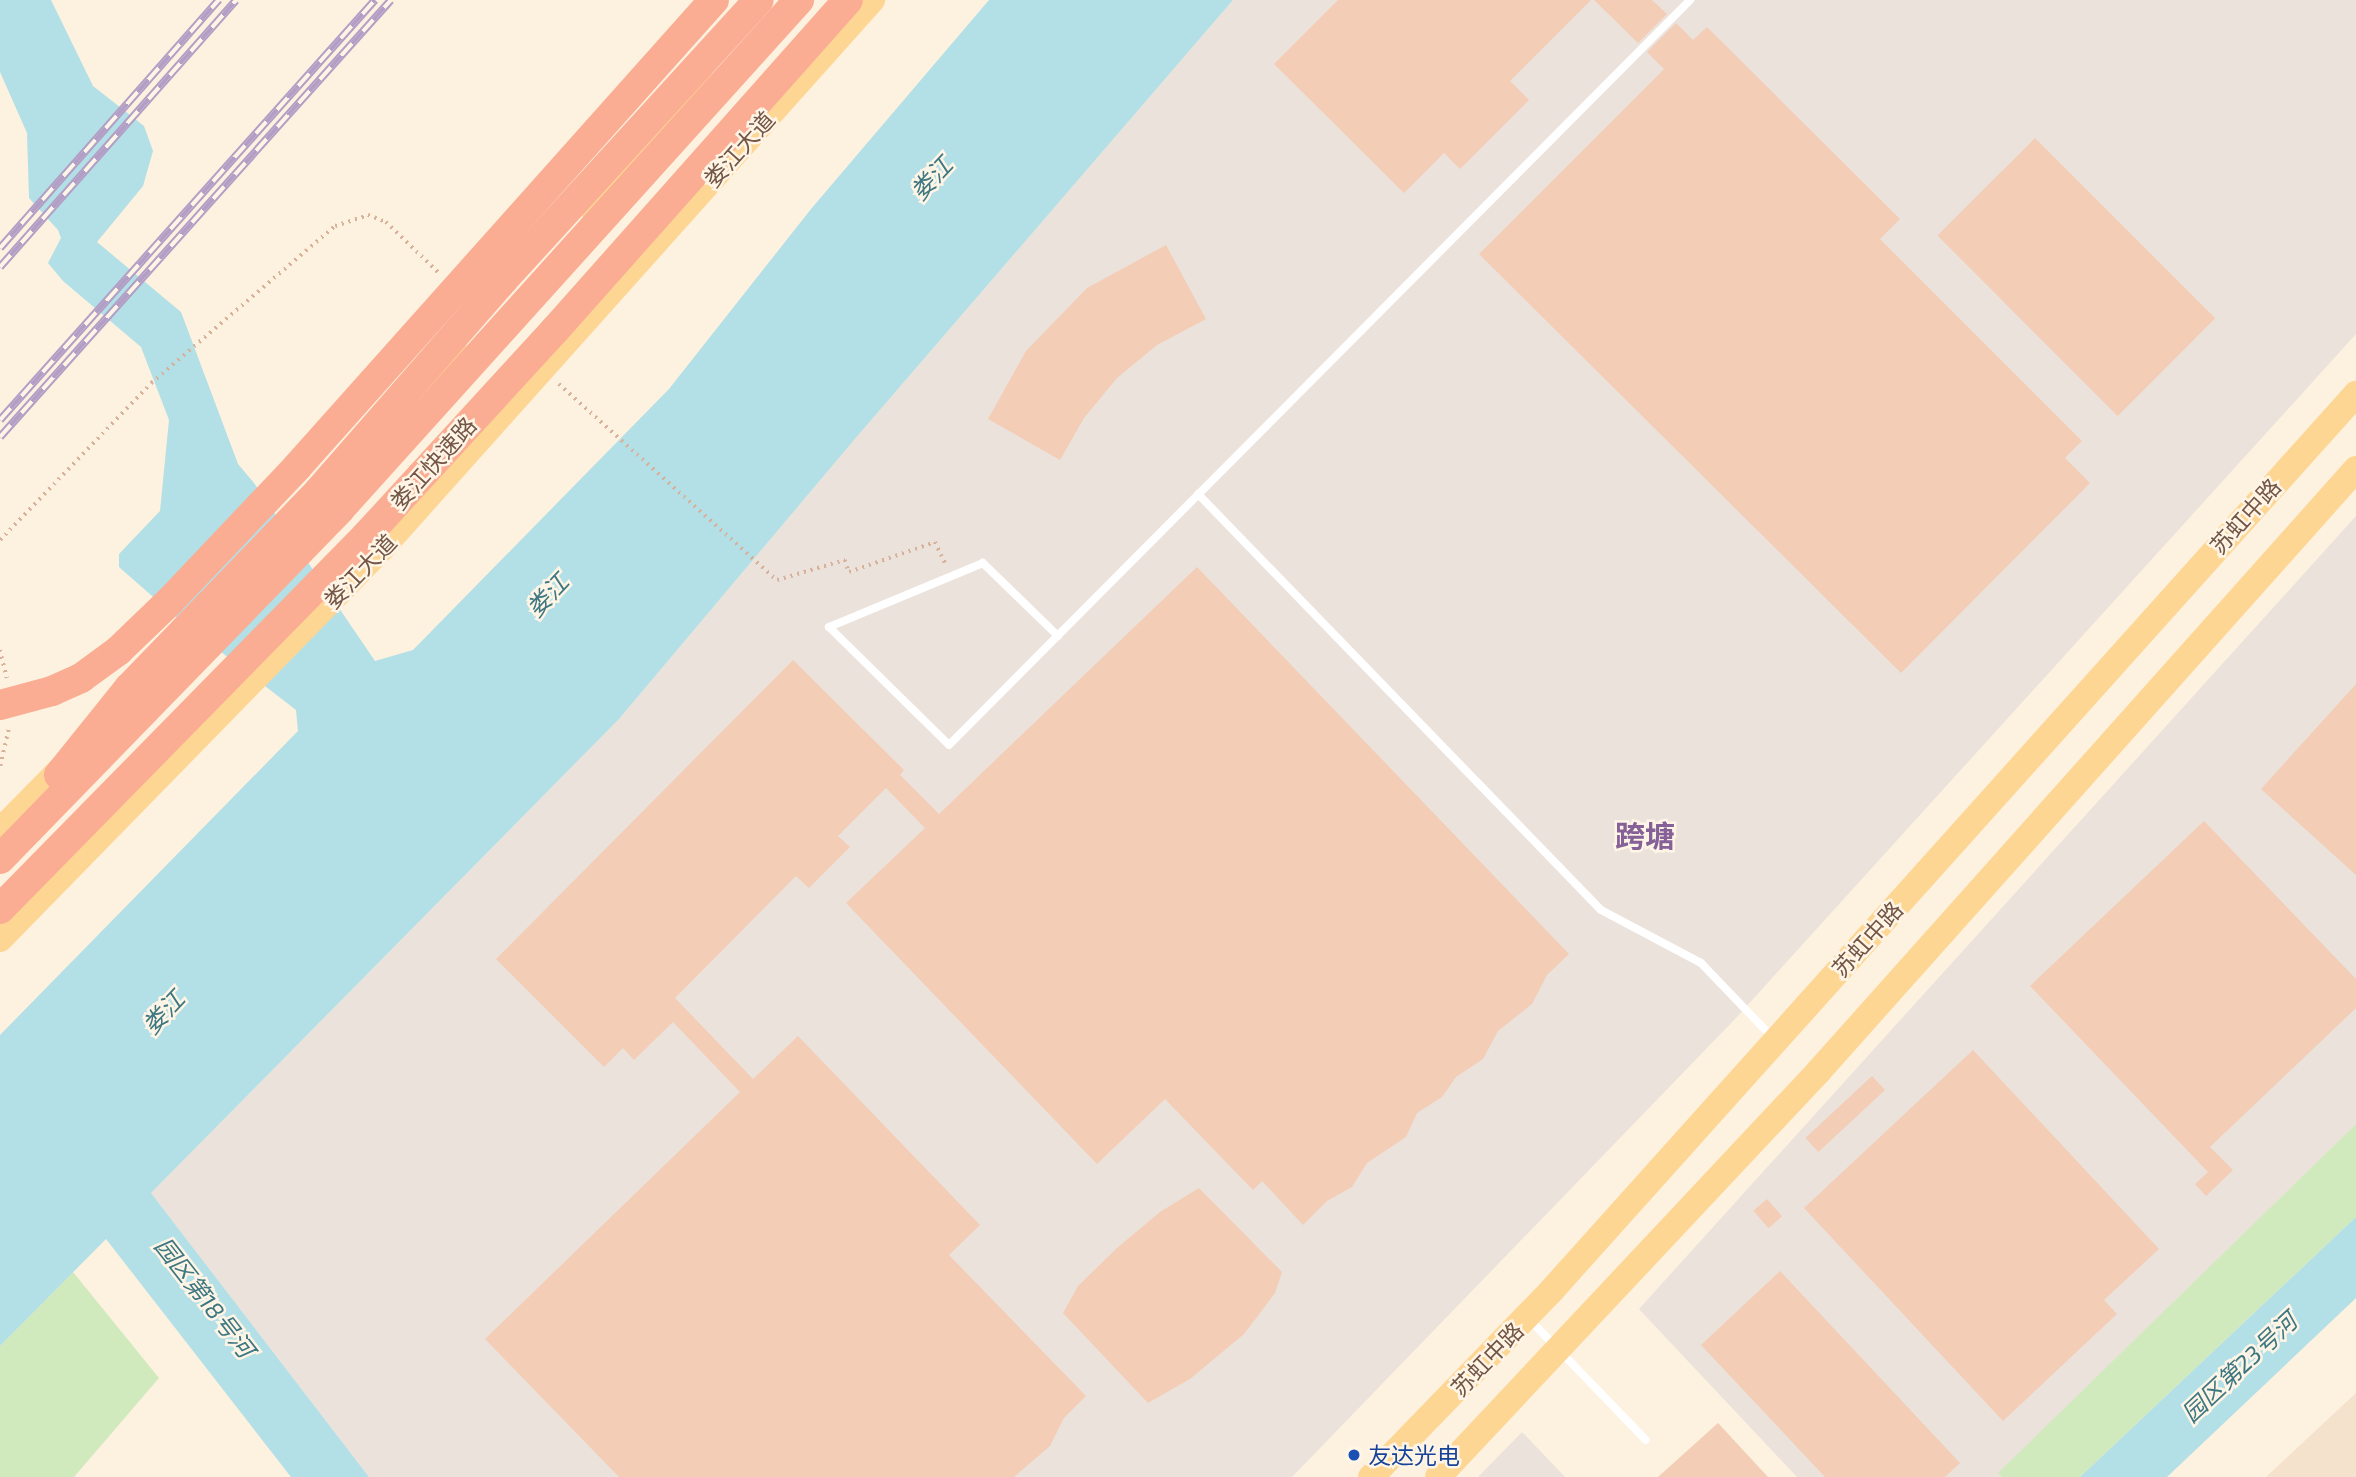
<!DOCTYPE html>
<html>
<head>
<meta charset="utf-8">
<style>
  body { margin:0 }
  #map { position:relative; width:2356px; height:1477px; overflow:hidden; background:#fdf1df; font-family:"Exo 2","Noto Sans SC",sans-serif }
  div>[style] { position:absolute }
  .residential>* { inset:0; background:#f5e2cd }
  .industrial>* { inset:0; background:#ebe2db }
  .green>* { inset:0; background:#d0eabd }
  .water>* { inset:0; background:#b3dfe6 }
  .building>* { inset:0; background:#f3cdb6; transform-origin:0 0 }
  .path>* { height:3.5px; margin-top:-1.75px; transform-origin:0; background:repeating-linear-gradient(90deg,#d7b199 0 2px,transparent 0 7px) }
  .lane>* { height:8px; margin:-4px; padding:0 4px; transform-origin:4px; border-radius:4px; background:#fff }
  .primary>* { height:26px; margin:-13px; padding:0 13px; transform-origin:13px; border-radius:13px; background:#fed694 }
  .highway>* { height:30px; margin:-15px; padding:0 15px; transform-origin:15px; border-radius:15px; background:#faad93 }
  .rail>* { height:8px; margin-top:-4px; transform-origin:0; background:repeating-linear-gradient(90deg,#fff5e6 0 16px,#b39ec5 0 32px); box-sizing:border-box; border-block:2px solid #b39ec5 }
  .dots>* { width:19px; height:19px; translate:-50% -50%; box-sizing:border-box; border:4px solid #fff5e6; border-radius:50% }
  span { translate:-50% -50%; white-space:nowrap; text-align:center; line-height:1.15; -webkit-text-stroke:5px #fff5e6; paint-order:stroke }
  .street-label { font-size:23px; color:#735646 }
  .transit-label { font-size:23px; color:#164399 }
  .left { translate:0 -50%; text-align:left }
  .water-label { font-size:24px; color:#3d7781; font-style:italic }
  .district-label { font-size:30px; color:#856197; font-weight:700 }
</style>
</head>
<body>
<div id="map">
  <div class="residential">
    <i style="clip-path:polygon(2356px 1393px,2356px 1477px,2266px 1477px)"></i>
  </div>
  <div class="industrial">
    <i style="clip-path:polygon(1233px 0,2356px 0,2356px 334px,1735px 1019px,1292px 1477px,369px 1477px,151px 1193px,619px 719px,854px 440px)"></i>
    <i style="clip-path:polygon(2356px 516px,2356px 1124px,1999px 1473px,2002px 1477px,1797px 1477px,1639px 1309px)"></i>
    <i style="clip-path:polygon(1522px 1432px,1565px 1477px,1478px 1477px)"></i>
  </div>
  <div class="green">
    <i style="clip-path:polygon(2356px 1124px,2356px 1217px,2080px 1477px,2002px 1477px,1998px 1473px)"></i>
    <i style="clip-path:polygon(73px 1272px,159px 1378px,74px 1477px,0 1477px,0 1346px)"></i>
  </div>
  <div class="water">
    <i style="clip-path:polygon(0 0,51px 0,93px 86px,144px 126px,153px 151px,143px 186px,97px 242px,181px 312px,238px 464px,254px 483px,375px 661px,413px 650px,669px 389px,811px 209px,989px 0,1233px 0,854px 440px,619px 719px,151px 1193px,369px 1477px,291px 1477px,106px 1239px,0 1346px,0 1035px,298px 731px,296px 710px,176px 617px,119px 567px,119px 554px,160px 511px,169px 420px,141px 347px,63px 281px,48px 263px,61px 238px,58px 230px,29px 198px,27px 133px,0 72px)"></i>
    <i style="clip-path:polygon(2356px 1217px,2356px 1298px,2167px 1477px,2080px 1477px)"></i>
  </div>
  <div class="building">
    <i style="clip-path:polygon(1338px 0,1591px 0,1510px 81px,1529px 100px,1460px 169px,1444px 153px,1404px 193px,1274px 64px)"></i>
    <i style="clip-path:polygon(1594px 0,1652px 0,1667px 14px,1638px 43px)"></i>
    <i style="clip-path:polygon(1676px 23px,1693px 40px,1707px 27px,1900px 219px,1880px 239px,2082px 441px,2065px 458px,2090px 483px,1901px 673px,1479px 254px,1664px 69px,1647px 52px)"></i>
    <i style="left:2035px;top:138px;width:255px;height:138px;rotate:45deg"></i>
    <i style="clip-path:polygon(1166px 245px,1206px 319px,1157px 345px,1117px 378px,1084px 418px,1060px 460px,988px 419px,1026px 351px,1087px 288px)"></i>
    <i style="clip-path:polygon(1197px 567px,1569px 954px,1547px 975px,1532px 1004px,1498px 1031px,1483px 1059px,1456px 1077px,1442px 1097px,1417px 1113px,1406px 1137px,1367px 1163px,1352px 1187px,1327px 1201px,1303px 1225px,1262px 1181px,1253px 1190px,1165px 1099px,1097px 1164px,846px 903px,925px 828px,886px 788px,838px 836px,850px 847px,809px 888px,796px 876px,675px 998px,753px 1079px,798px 1036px,980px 1225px,949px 1255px,1086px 1396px,1064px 1418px,1050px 1446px,1014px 1477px,619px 1477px,485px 1339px,740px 1092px,673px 1022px,634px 1060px,623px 1048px,604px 1067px,496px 959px,793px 660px,904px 770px,900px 775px,939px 814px)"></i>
    <i style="clip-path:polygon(2356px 684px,2356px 875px,2261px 789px)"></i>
    <i style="clip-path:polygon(2204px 821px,2356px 979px,2356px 1008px,2210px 1147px,2233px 1170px,2206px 1196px,2195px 1184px,2208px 1172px,2030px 986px)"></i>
    <i style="clip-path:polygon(1973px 1050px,2159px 1249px,2104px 1300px,2117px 1314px,2003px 1421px,1804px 1208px)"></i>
    <i style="left:1872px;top:1076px;width:19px;height:91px;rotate:47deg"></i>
    <i style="clip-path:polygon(1199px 1188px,1282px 1272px,1275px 1293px,1244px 1334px,1190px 1379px,1148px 1403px,1063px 1313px,1078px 1286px,1117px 1248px,1160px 1212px)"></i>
    <i style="left:1767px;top:1199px;width:23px;height:18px;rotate:49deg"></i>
    <i style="clip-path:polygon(1780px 1271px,1960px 1463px,1945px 1477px,1825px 1477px,1701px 1345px)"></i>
    <i style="clip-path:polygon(1718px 1423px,1768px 1477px,1658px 1477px)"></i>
  </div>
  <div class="path">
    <i style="left:559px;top:384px;width:293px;rotate:42deg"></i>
    <i style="left:777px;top:580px;width:71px;rotate:-16.4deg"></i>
    <i style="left:845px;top:560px;width:13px;rotate:72deg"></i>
    <i style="left:849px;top:572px;width:91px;rotate:-19.2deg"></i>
    <i style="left:935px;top:542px;width:25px;rotate:64deg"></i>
    <i style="left:0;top:540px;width:218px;rotate:-46.1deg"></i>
    <i style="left:151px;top:383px;width:242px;rotate:-40.5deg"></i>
    <i style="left:335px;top:226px;width:35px;rotate:-18deg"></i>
    <i style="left:368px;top:215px;width:19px;rotate:21deg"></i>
    <i style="left:386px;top:222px;width:75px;rotate:43.9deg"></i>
    <i style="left:0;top:650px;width:29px;rotate:76deg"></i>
    <i style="left:0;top:766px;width:39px;rotate:-77deg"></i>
  </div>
  <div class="lane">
    <i style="left:1198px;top:494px;width:579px;rotate:45.91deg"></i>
    <i style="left:1601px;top:910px;width:113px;rotate:27.9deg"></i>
    <i style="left:1701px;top:963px;width:104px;rotate:46.2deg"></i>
    <i style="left:1058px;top:636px;width:105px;rotate:-135.8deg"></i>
    <i style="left:983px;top:563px;width:167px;rotate:157.4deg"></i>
    <i style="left:829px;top:627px;width:168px;rotate:44.5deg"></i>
    <i style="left:949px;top:745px;width:1051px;rotate:-45.15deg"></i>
    <i style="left:1529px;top:1319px;width:168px;rotate:46deg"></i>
  </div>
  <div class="primary">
    <i style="left:592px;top:208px;width:167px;rotate:-48.4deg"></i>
    <i style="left:399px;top:421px;width:88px;rotate:-47.8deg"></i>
    <i style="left:0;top:831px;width:103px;rotate:-45.4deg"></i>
    <i style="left:0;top:939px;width:545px;rotate:-45.67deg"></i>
    <i style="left:381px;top:549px;width:737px;rotate:-48.19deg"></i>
    <i style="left:1371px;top:1477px;width:260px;rotate:-45.9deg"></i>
    <i style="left:1552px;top:1290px;width:1204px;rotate:-48.1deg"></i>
    <i style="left:1438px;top:1477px;width:555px;rotate:-46.82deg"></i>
    <i style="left:1818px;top:1072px;width:808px;rotate:-48.26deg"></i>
  </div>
  <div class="highway">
    <i style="left:0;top:705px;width:54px;rotate:-15.1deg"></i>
    <i style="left:52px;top:691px;width:32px;rotate:-24deg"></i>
    <i style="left:81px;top:678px;width:46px;rotate:-36.1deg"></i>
    <i style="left:118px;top:651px;width:72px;rotate:-43.9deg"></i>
    <i style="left:170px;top:601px;width:185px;rotate:-46.5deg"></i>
    <i style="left:297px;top:467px;width:626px;rotate:-48.24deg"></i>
    <i style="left:59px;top:775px;width:112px;rotate:-51.2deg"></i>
    <i style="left:129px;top:688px;width:274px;rotate:-46deg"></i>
    <i style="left:319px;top:491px;width:280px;rotate:-48.9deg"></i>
    <i style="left:503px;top:280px;width:379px;rotate:-47.6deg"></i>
    <i style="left:0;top:859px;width:487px;rotate:-45.8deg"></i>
    <i style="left:339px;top:510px;width:687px;rotate:-47.95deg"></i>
    <i style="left:0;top:909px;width:524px;rotate:-45.54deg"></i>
    <i style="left:367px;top:535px;width:278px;rotate:-47.5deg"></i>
    <i style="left:555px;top:330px;width:441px;rotate:-48.4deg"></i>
  </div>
  <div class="rail">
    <i style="left:0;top:248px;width:331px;rotate:-48.6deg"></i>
    <i style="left:0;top:267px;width:356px;rotate:-48.5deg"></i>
    <i style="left:0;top:420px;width:563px;rotate:-48.24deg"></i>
    <i style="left:0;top:437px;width:586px;rotate:-48.18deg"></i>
  </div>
  <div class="dots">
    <i style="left:1354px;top:1455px;background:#1a4fb4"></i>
  </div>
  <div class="street-label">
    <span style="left:739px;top:149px;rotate:-48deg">娄江大道</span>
    <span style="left:433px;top:463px;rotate:-48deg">娄江快速路</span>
    <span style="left:2245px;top:516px;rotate:-48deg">苏虹中路</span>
    <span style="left:360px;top:571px;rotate:-46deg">娄江大道</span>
    <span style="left:1867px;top:939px;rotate:-48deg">苏虹中路</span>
    <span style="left:1487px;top:1359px;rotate:-46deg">苏虹中路</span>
  </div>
  <div class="transit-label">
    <span class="left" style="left:1368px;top:1455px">友达光电</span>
  </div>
  <div class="water-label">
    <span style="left:931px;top:178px;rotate:-47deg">娄江</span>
    <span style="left:547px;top:595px;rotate:-47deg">娄江</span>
    <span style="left:163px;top:1012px;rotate:-47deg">娄江</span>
    <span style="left:205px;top:1297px;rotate:52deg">园区第18号河</span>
    <span style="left:2239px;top:1367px;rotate:-43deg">园区第23号河</span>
  </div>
  <div class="district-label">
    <span style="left:1645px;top:835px">跨塘</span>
  </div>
</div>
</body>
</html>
